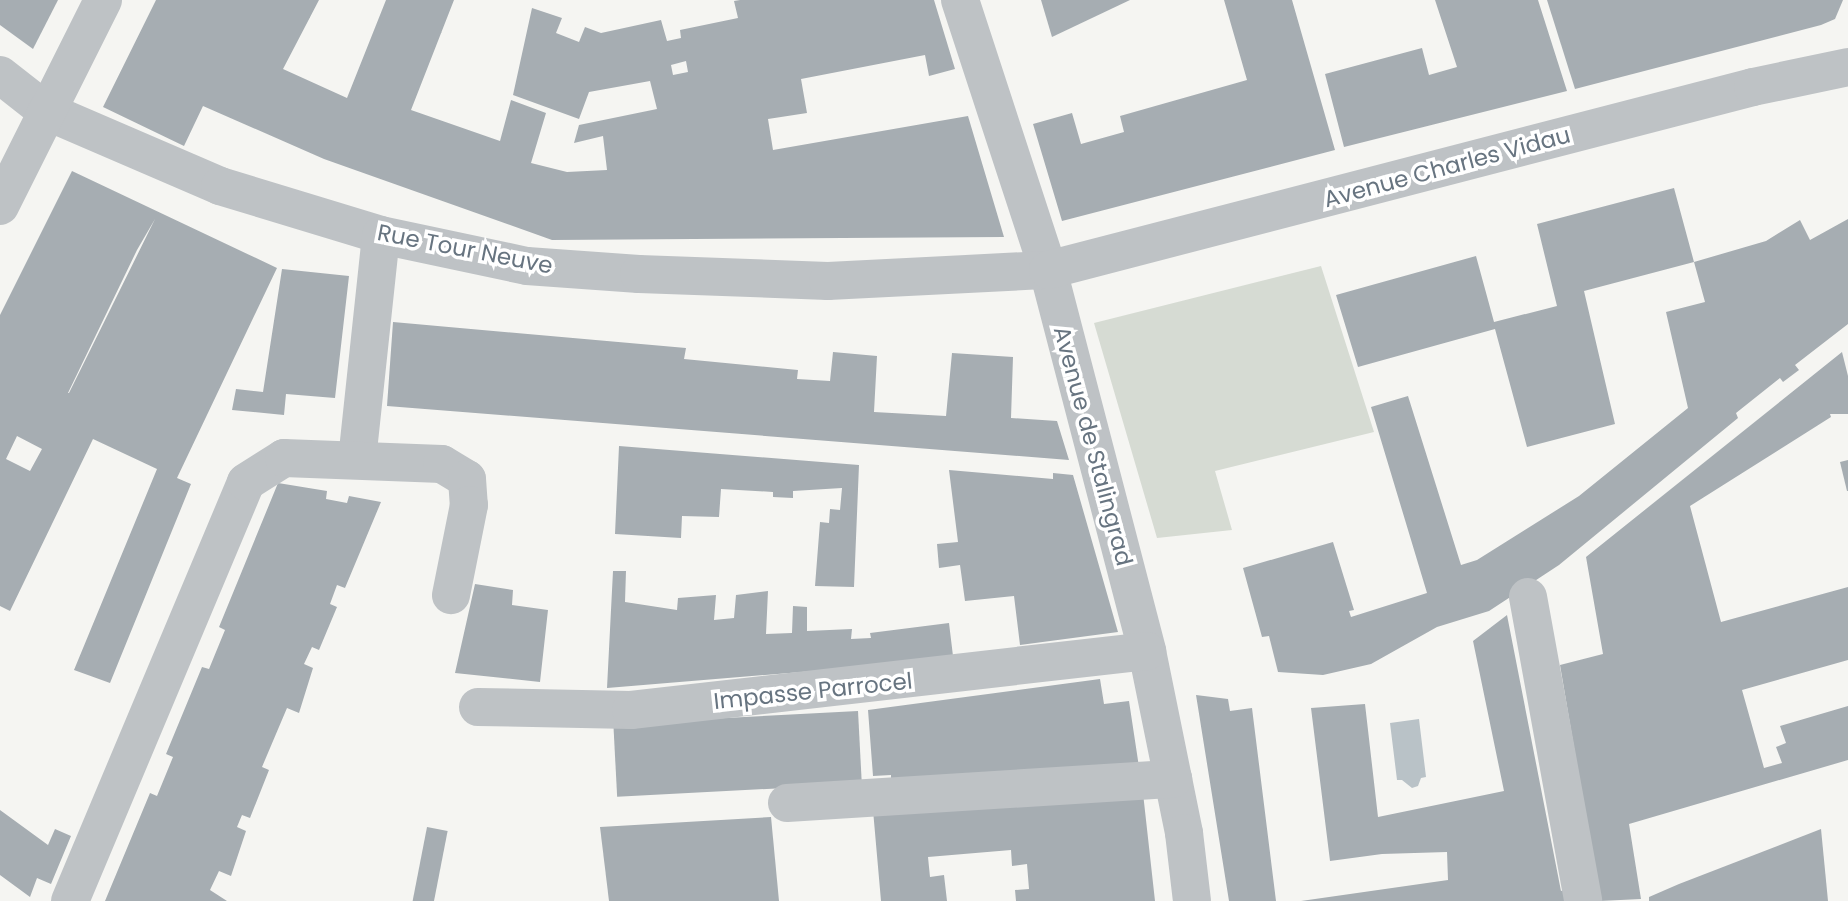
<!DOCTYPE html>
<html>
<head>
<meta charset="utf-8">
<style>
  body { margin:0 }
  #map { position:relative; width:1848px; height:901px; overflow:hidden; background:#f5f5f2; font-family:Poppins,sans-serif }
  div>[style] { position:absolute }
  .green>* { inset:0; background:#d6dbd3 }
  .water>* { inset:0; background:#b9c2c7 }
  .building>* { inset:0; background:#a6adb2; transform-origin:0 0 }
  .minor>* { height:38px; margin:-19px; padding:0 19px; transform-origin:19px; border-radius:19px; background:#bec2c5 }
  span { translate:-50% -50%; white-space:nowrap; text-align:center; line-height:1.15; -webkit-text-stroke:7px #fff; paint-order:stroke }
  .street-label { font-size:23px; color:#677480 }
</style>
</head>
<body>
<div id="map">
  <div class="green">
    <i style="clip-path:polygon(1321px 266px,1374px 432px,1215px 471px,1232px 530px,1157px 538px,1094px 323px)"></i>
  </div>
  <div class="water">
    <i style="clip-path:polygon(1419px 719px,1426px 777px,1421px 778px,1418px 786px,1412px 788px,1402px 780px,1397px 780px,1390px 723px)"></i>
  </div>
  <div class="building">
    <i style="clip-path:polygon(0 0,58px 0,33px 49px,0 25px)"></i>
    <i style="clip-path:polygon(evenodd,156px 0,319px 0,283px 69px,347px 98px,386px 0,454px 0,411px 110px,500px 141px,511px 100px,546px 113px,531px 163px,567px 172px,607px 170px,603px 136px,574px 143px,579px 125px,657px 109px,650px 81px,589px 92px,579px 119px,513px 95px,532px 8px,562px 18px,556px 33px,579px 42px,585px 27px,601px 33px,661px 20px,667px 41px,681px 38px,680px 30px,738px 18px,734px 1px,740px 0,934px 0,955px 69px,929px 76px,925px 55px,801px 79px,807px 113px,768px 119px,773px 150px,968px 116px,1004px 237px,552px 240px,324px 159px,203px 106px,184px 146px,103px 107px,156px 0,686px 61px,688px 72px,673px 75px,671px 65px,686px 61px)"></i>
    <i style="clip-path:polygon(1041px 0,1130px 0,1052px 37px)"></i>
    <i style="clip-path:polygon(1224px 0,1292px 0,1335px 150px,1062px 221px,1033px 124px,1072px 113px,1081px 144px,1124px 132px,1120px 116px,1247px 80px)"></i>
    <i style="clip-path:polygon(1435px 0,1538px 0,1567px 91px,1344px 147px,1325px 74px,1422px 48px,1429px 75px,1457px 67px)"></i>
    <i style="clip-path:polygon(1547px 0,1843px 0,1835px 19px,1821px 25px,1575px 89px)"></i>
    <i style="clip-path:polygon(evenodd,72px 171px,277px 268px,177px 478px,191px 484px,110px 683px,74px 670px,157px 469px,93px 439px,10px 611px,0 606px,0 315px,72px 171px,155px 219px,69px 393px,68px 393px,137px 250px,155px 219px,72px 171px,17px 436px,42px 449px,30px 471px,6px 459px,17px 436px)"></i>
    <i style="clip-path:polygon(1674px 188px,1694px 262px,1584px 291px,1615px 424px,1527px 447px,1495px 329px,1358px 367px,1336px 295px,1476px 256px,1494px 322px,1557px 306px,1537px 224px)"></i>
    <i style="clip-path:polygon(1848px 219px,1848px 324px,1795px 365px,1799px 370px,1783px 382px,1780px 378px,1736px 413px,1738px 418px,1559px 565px,1489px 611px,1437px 627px,1371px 664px,1323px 675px,1278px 672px,1269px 636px,1262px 637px,1243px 568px,1333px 542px,1354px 610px,1349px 611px,1351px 617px,1427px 593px,1371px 407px,1408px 396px,1461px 565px,1477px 560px,1579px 496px,1688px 408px,1666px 312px,1705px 302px,1694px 262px,1766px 241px,1800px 220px,1810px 240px)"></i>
    <i style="clip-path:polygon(282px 269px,349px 276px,335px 398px,286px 394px,284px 415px,232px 410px,236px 389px,263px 392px)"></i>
    <i style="clip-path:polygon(393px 322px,686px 348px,684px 359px,798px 370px,797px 379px,830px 381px,833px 352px,877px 356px,874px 412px,946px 416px,952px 353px,1013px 357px,1011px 418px,1057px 421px,1069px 460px,387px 406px)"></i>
    <i style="clip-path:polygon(1842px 352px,1848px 376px,1848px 414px,1830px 414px,1831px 417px,1690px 506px,1721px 622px,1848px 587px,1848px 660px,1742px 690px,1764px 768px,1782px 763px,1776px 747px,1786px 743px,1780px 726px,1848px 706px,1848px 760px,1629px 824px,1641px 899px,1600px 901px,1560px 665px,1603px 654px,1586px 557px)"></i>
    <i style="clip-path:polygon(619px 446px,859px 465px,854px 587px,815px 586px,820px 522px,829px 523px,830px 509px,840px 510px,842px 488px,793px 491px,793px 498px,773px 497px,773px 492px,721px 489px,719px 517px,682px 516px,681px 538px,615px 534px)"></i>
    <i style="clip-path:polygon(1848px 460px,1848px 491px,1847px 491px,1840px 462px)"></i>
    <i style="clip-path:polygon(949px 470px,1053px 479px,1053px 473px,1073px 475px,1118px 632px,1020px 645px,1014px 596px,965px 601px,960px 565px,939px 568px,937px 544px,958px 542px)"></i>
    <i style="clip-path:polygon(278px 483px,327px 491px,326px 499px,347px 503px,349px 496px,381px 502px,345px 588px,337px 585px,330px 604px,337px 607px,319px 650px,312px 647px,304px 664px,313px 668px,299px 713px,287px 708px,262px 767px,269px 770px,250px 818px,242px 815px,237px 827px,246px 831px,231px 876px,219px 871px,210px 890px,227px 901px,105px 901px,150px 793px,157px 796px,173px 757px,166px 754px,202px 667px,209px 669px,225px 630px,219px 627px)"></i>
    <i style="clip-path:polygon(613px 571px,626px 571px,625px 602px,677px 610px,678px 598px,716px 595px,714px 620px,734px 618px,736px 595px,768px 591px,766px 634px,792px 633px,793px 606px,807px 607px,807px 631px,852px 629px,851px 639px,871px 638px,870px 633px,949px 623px,953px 656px,850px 668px,607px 688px)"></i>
    <i style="clip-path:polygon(475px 584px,513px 590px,512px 605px,548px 610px,540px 682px,455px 673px)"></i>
    <i style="clip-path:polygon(1507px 615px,1561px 891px,1567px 889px,1567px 901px,1301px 901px,1448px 880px,1447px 852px,1382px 854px,1330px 861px,1311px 708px,1365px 704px,1378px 817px,1504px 791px,1473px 641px)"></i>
    <i style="clip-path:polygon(1100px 679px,1104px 704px,1129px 701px,1139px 767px,891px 783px,891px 775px,873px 776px,868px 710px)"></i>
    <i style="clip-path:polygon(1196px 695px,1228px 699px,1230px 711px,1252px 708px,1276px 901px,1229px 901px)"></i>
    <i style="left:858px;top:711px;width:73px;height:245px;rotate:87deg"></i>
    <i style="clip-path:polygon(1143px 793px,1155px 901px,1016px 901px,1015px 890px,1029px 889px,1027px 864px,1012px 866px,1011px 850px,928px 857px,930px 877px,944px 875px,947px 901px,881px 901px,873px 810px)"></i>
    <i style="clip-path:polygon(0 810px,48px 845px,55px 829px,71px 836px,51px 884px,37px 878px,30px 897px,0 875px)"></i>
    <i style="clip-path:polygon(771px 817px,779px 901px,609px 901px,600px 827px)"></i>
    <i style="left:427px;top:827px;width:21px;height:76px;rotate:11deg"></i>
    <i style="clip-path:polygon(1821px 829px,1828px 901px,1649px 901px,1649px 897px,1679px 884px)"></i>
  </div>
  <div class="minor">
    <i style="left:960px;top:0;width:284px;rotate:71.9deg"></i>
    <i style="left:1048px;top:270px;width:394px;rotate:75.4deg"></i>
    <i style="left:1147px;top:651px;width:186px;rotate:78.5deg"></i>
    <i style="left:1184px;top:833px;width:68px;rotate:83.3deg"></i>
    <i style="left:0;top:75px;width:58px;rotate:38deg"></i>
    <i style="left:46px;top:111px;width:189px;rotate:23.3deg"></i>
    <i style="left:220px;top:186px;width:168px;rotate:16.9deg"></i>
    <i style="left:381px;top:235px;width:149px;rotate:12deg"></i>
    <i style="left:527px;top:266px;width:112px;rotate:4.1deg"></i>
    <i style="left:639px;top:274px;width:189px;rotate:2.1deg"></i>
    <i style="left:828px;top:281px;width:220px;rotate:-2.9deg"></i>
    <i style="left:1048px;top:270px;width:728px;rotate:-14.55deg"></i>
    <i style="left:1753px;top:87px;width:97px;rotate:-11.9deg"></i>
    <i style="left:0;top:206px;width:230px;rotate:-63.4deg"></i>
    <i style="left:357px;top:460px;width:226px;rotate:-83.9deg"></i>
    <i style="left:1528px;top:597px;width:309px;rotate:79.7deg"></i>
    <i style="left:478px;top:707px;width:153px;rotate:1.1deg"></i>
    <i style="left:631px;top:710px;width:519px;rotate:-6.52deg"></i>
    <i style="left:787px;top:803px;width:387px;rotate:-3.6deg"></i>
    <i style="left:70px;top:901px;width:454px;rotate:-67.2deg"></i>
    <i style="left:246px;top:482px;width:45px;rotate:-32.3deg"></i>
    <i style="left:284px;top:458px;width:158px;rotate:2.2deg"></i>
    <i style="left:442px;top:464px;width:29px;rotate:31deg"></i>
    <i style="left:467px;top:479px;width:26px;rotate:86deg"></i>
    <i style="left:469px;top:505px;width:92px;rotate:101.3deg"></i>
  </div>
  <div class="street-label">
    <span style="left:1447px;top:167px;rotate:-15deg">Avenue Charles Vidau</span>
    <span style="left:465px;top:249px;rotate:11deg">Rue Tour Neuve</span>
    <span style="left:1093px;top:446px;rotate:75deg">Avenue de Stalingrad</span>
    <span style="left:813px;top:691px;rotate:-6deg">Impasse Parrocel</span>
  </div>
</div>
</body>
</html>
